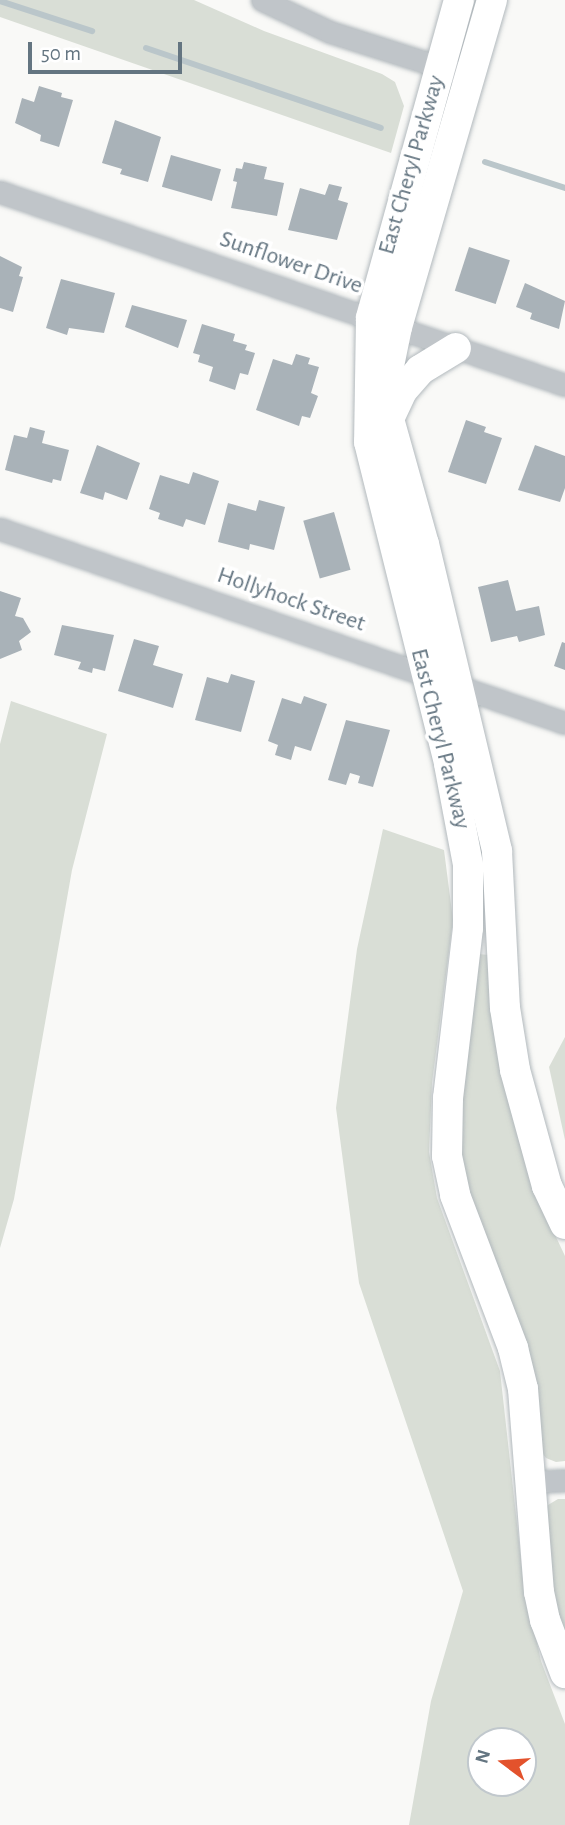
<!DOCTYPE html>
<html>
<head>
<meta charset="utf-8">
<style>
  body { margin:0 }
  #map { position:relative; width:565px; height:1825px; overflow:hidden; background:#f9f9f7; font-family:"Alegreya Sans",sans-serif }
  div>[style] { position:absolute }
  .green>* { inset:0; background:#d9ded6 }
  .stream>* { height:6px; margin:-3px; padding:0 3px; transform-origin:3px; border-radius:3px; background:#bac6ca }
  .building>* { inset:0; background:#a9b2b8; transform-origin:0 0 }
  .roads { filter:drop-shadow(0 0 2px #b2b9bd) drop-shadow(0 0 2px #b2b9bd) }
  .street>* { height:21px; margin:-10.5px; padding:0 10.5px; transform-origin:10.5px; border-radius:10.5px; background:#c0c5c9 }
  .secondary>* { height:30px; margin:-15px; padding:0 15px; transform-origin:15px; border-radius:15px; background:#fff }
  span { translate:-50% -50%; white-space:nowrap; text-align:center; line-height:1.15; -webkit-text-stroke:7px #fff; paint-order:stroke }
  .street-label { font-size:24px; color:#647581 }
  .north { position:absolute; left:467px; top:1727px; width:70px; height:70px; box-sizing:border-box; background:#fff; border:2px solid #c1c8cd; border-radius:50%; rotate:286deg; font-size:19px; font-weight:700; line-height:28px; text-align:center; color:#647581 }
  .north::after { content:''; display:block; margin:auto; width:24px; height:32px; background:#e3522c; clip-path:polygon(50% 0,100% 100%,50% 72%,0 100%) }
  .scale { position:absolute; left:28px; top:42px; width:154px; height:32px; box-sizing:border-box; border:4px solid #647581; border-top:0; padding-left:9px; font-size:21px; line-height:24px; white-space:nowrap; color:#647581; -webkit-text-stroke:5px #fff; paint-order:stroke }
</style>
</head>
<body>
<div id="map">
  <div class="green">
    <i style="clip-path:polygon(0 0,194px 0,264px 31px,382px 74px,395px 82px,404px 106px,391px 153px,0 17px)"></i>
    <i style="clip-path:polygon(11px 701px,107px 734px,72px 870px,14px 1199px,0 1248px,0 744px)"></i>
    <i style="clip-path:polygon(evenodd,383px 829px,444px 850px,453px 920px,432px 1083px,429px 1152px,437px 1198px,500px 1371px,523px 1578px,541px 1661px,565px 1724px,565px 1825px,409px 1825px,431px 1701px,463px 1591px,359px 1283px,336px 1108px,357px 949px,383px 829px,481px 1741px,523px 1741px,523px 1783px,481px 1783px,481px 1741px)"></i>
    <i style="clip-path:polygon(477px 954px,490px 955px,548px 1220px,565px 1256px,565px 1461px,556px 1462px,546px 1458px,537px 1446px,469px 1203px,458px 1131px)"></i>
    <i style="clip-path:polygon(565px 1037px,565px 1140px,549px 1067px)"></i>
    <i style="clip-path:polygon(558px 1499px,565px 1499px,565px 1647px,560px 1633px,542px 1516px,548px 1505px)"></i>
  </div>
  <div class="stream">
    <i style="left:0;top:1px;width:97px;rotate:18.1deg"></i>
    <i style="left:146px;top:48px;width:248px;rotate:18.8deg"></i>
    <i style="left:485px;top:162px;width:84px;rotate:18deg"></i>
  </div>
  <div class="building">
    <i style="clip-path:polygon(39px 86px,62px 93px,61px 97px,73px 100px,59px 147px,40px 141px,41px 135px,15px 123px,22px 98px,34px 102px)"></i>
    <i style="clip-path:polygon(115px 120px,161px 137px,148px 182px,120px 174px,122px 169px,102px 163px)"></i>
    <i style="left:171px;top:155px;width:52px;height:33px;rotate:16deg"></i>
    <i style="clip-path:polygon(244px 162px,267px 167px,264px 179px,284px 183px,277px 216px,231px 208px,237px 182px,233px 181px,236px 168px,242px 169px)"></i>
    <i style="clip-path:polygon(329px 184px,342px 187px,338px 200px,348px 203px,337px 240px,288px 230px,300px 188px,325px 195px)"></i>
    <i style="left:469px;top:247px;width:43px;height:46px;rotate:18deg"></i>
    <i style="clip-path:polygon(0 256px,22px 267px,19px 276px,23px 277px,13px 312px,0 308px)"></i>
    <i style="clip-path:polygon(61px 279px,115px 293px,104px 333px,69px 328px,67px 335px,46px 328px)"></i>
    <i style="clip-path:polygon(525px 283px,565px 301px,559px 329px,530px 319px,532px 313px,516px 307px)"></i>
    <i style="clip-path:polygon(132px 305px,187px 320px,178px 348px,125px 327px)"></i>
    <i style="clip-path:polygon(202px 324px,235px 334px,233px 341px,247px 345px,245px 350px,255px 353px,248px 375px,240px 373px,235px 390px,209px 381px,213px 367px,198px 362px,200px 355px,193px 353px)"></i>
    <i style="clip-path:polygon(296px 354px,310px 358px,308px 364px,319px 367px,311px 393px,318px 396px,310px 418px,302px 416px,299px 426px,256px 410px,273px 359px,292px 365px)"></i>
    <i style="clip-path:polygon(466px 420px,486px 427px,484px 432px,502px 438px,486px 484px,448px 472px)"></i>
    <i style="clip-path:polygon(30px 427px,45px 431px,42px 443px,69px 450px,61px 481px,53px 479px,52px 483px,5px 470px,14px 435px,27px 438px)"></i>
    <i style="clip-path:polygon(97px 445px,140px 463px,127px 500px,105px 492px,103px 500px,80px 493px)"></i>
    <i style="clip-path:polygon(535px 445px,565px 456px,565px 488px,560px 502px,518px 490px)"></i>
    <i style="clip-path:polygon(193px 472px,219px 481px,205px 525px,186px 519px,183px 527px,158px 519px,160px 513px,149px 509px,160px 475px,189px 484px)"></i>
    <i style="clip-path:polygon(259px 500px,285px 507px,274px 550px,250px 544px,249px 550px,218px 542px,228px 503px,256px 511px)"></i>
    <i style="left:334px;top:512px;width:60px;height:32px;rotate:74deg"></i>
    <i style="clip-path:polygon(508px 580px,516px 611px,539px 606px,545px 635px,519px 642px,517px 636px,491px 642px,478px 587px)"></i>
    <i style="clip-path:polygon(0 591px,21px 598px,15px 616px,23px 618px,31px 632px,19px 641px,22px 650px,0 659px)"></i>
    <i style="clip-path:polygon(62px 625px,114px 635px,105px 671px,93px 668px,92px 673px,78px 669px,81px 662px,54px 655px)"></i>
    <i style="clip-path:polygon(134px 639px,159px 646px,153px 665px,183px 674px,173px 708px,118px 691px)"></i>
    <i style="clip-path:polygon(562px 642px,565px 643px,565px 670px,554px 666px)"></i>
    <i style="clip-path:polygon(231px 674px,255px 681px,241px 732px,195px 720px,207px 677px,228px 683px)"></i>
    <i style="clip-path:polygon(304px 696px,327px 704px,311px 751px,295px 746px,291px 760px,275px 755px,278px 745px,268px 741px,282px 698px,301px 704px)"></i>
    <i style="clip-path:polygon(346px 720px,390px 730px,373px 787px,358px 783px,360px 776px,350px 773px,346px 785px,328px 780px)"></i>
  </div>
  <div class="roads">
    <div class="street">
      <i style="left:262px;top:0;width:75px;rotate:25.2deg"></i>
      <i style="left:330px;top:32px;width:146px;rotate:17.6deg"></i>
      <i style="left:0;top:192px;width:597px;rotate:18.86deg"></i>
      <i style="left:0;top:529px;width:597px;rotate:18.95deg"></i>
      <i style="left:532px;top:1482px;width:33px;rotate:-3deg"></i>
    </div>
    <div class="secondary">
      <i style="left:459px;top:0;width:330px;rotate:105.5deg"></i>
      <i style="left:371px;top:318px;width:124px;rotate:90.9deg"></i>
      <i style="left:369px;top:442px;width:332px;rotate:76deg"></i>
      <i style="left:449px;top:764px;width:103px;rotate:79.3deg"></i>
      <i style="left:468px;top:865px;width:63px;rotate:90deg"></i>
      <i style="left:468px;top:928px;width:171px;rotate:96.7deg"></i>
      <i style="left:448px;top:1098px;width:58px;rotate:91deg"></i>
      <i style="left:447px;top:1156px;width:40px;rotate:78deg"></i>
      <i style="left:455px;top:1195px;width:164px;rotate:69.2deg"></i>
      <i style="left:513px;top:1348px;width:42px;rotate:76.3deg"></i>
      <i style="left:523px;top:1389px;width:204px;rotate:85.5deg"></i>
      <i style="left:539px;top:1592px;width:29px;rotate:78deg"></i>
      <i style="left:545px;top:1620px;width:57px;rotate:69.3deg"></i>
      <i style="left:492px;top:0;width:341px;rotate:106.2deg"></i>
      <i style="left:397px;top:327px;width:45px;rotate:101.6deg"></i>
      <i style="left:388px;top:371px;width:48px;rotate:88.8deg"></i>
      <i style="left:389px;top:419px;width:130px;rotate:74.4deg"></i>
      <i style="left:424px;top:544px;width:316px;rotate:76.6deg"></i>
      <i style="left:497px;top:851px;width:157px;rotate:87.1deg"></i>
      <i style="left:505px;top:1008px;width:63px;rotate:80.8deg"></i>
      <i style="left:515px;top:1070px;width:120px;rotate:74.6deg"></i>
      <i style="left:547px;top:1186px;width:42px;rotate:64.7deg"></i>
      <i style="left:389px;top:419px;width:31px;rotate:-65deg"></i>
      <i style="left:402px;top:391px;width:28px;rotate:-49deg"></i>
      <i style="left:420px;top:370px;width:42px;rotate:-31.4deg"></i>
    </div>
  </div>
  <div class="street-label">
    <span style="left:412px;top:165px;rotate:-74deg">East Cheryl Parkway</span>
    <span style="left:291px;top:263px;rotate:19deg">Sunflower Drive</span>
    <span style="left:291px;top:600px;rotate:19deg">Hollyhock Street</span>
    <span style="left:440px;top:739px;rotate:76deg">East Cheryl Parkway</span>
  </div>
  <div class="north">N</div>
  <div class="scale">50 m</div>
</div>
</body>
</html>
